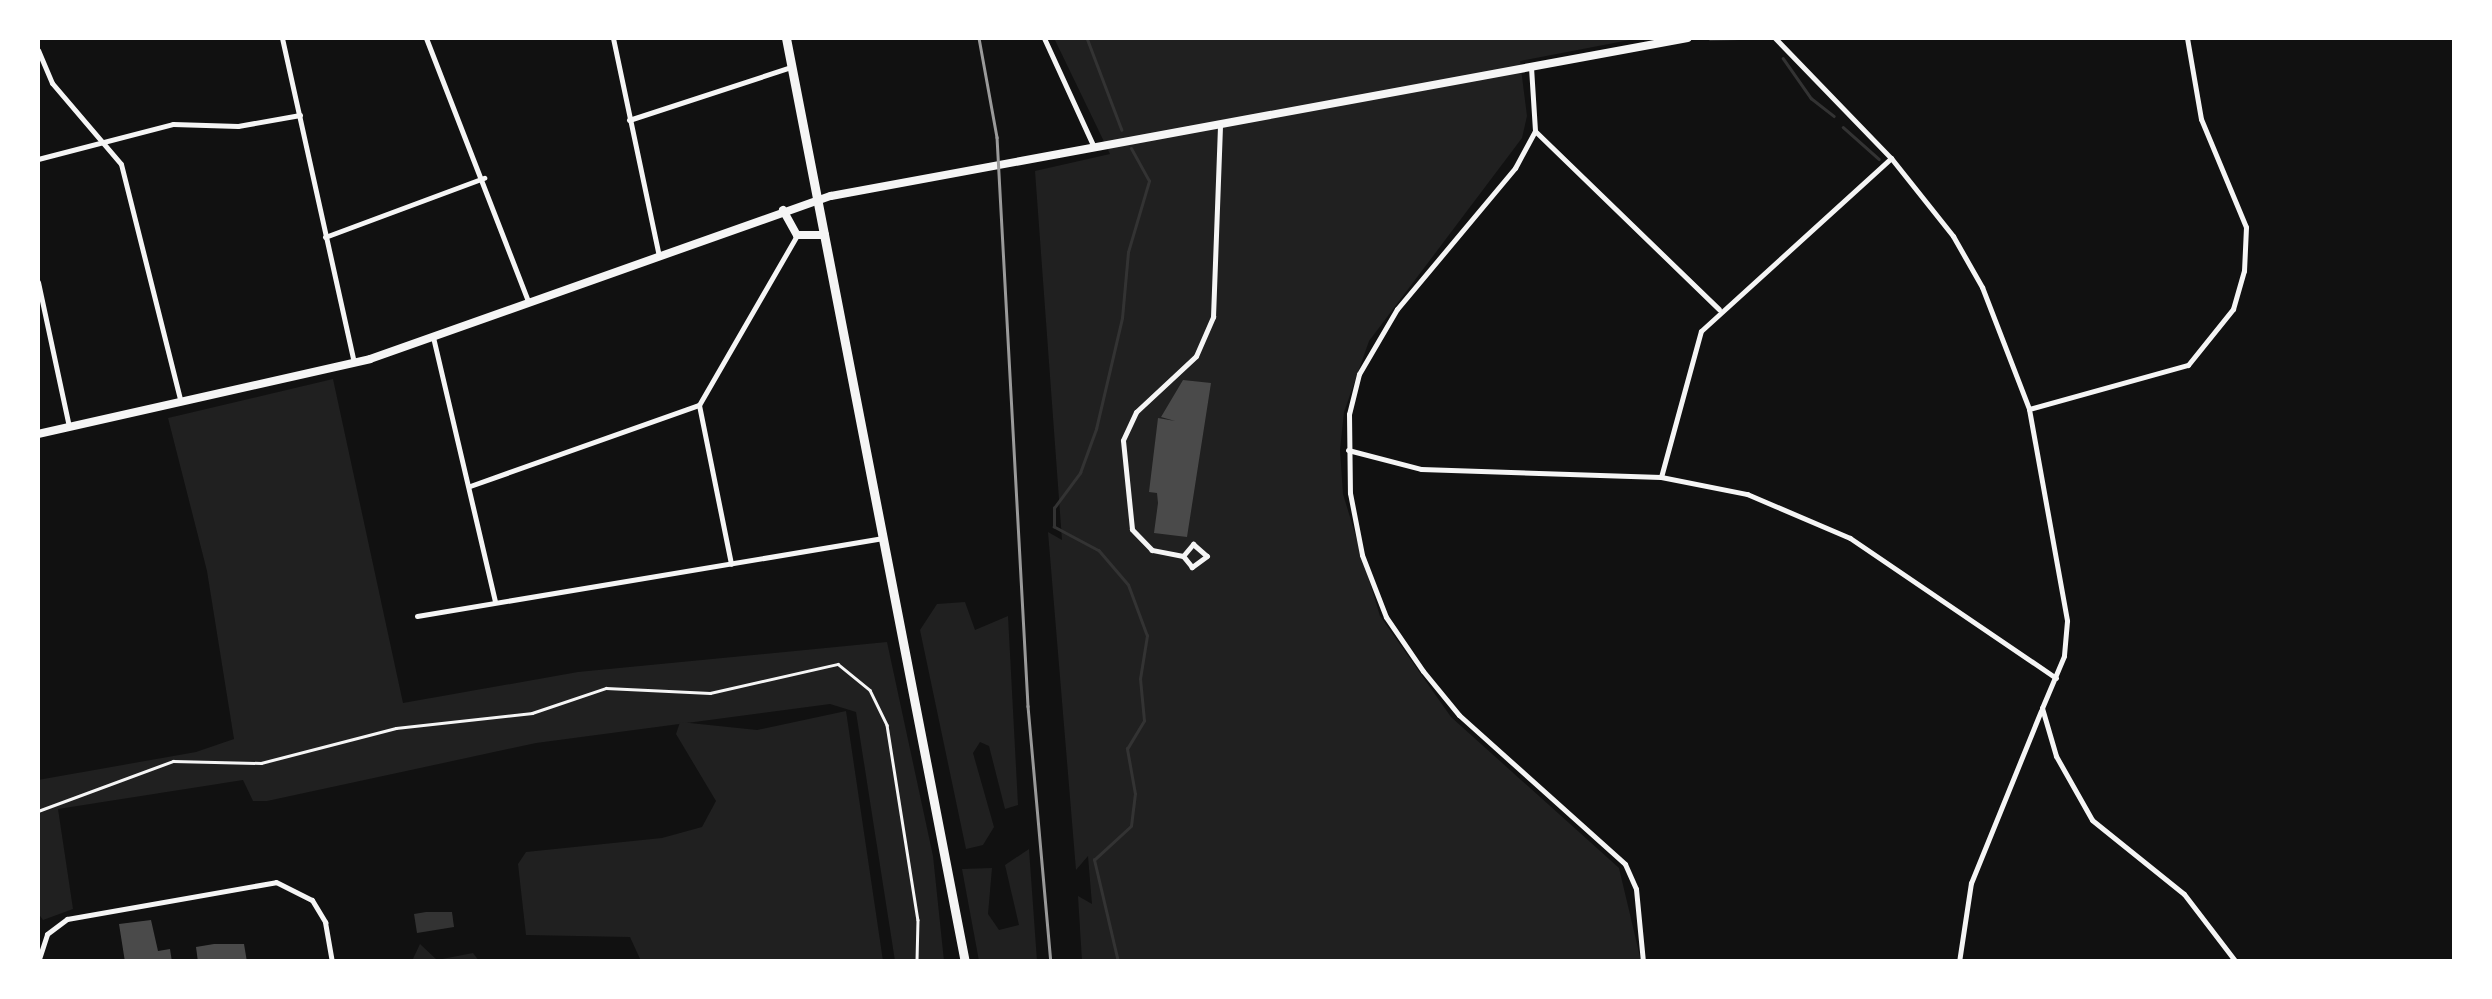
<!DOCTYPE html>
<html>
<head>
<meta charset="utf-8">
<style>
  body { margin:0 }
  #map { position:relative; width:2492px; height:999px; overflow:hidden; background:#111; font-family:"Noto Serif",serif }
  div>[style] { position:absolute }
  .green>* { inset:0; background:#202020 }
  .water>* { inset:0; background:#333 }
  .stream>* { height:2.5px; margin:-1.25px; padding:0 1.25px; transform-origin:1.25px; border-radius:1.25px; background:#333 }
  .building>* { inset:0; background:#4a4a4a }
  .path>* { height:2.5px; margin:-1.25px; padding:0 1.25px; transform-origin:1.25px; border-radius:1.25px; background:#f5f5f5 }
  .minor>* { height:5px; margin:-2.5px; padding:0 2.5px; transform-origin:2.5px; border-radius:2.5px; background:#f5f5f5 }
  .tertiary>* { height:8px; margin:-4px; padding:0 4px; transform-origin:4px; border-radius:4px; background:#f5f5f5 }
  .primary>* { height:9px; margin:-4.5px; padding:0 4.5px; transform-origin:4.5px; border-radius:4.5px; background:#f5f5f5 }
  .tram>* { height:2.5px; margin:-1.25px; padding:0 1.25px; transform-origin:1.25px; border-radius:1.25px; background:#9a9a9a }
  span { translate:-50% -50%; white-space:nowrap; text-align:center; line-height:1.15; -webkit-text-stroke:10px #fff; paint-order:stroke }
  .frame { position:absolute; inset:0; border:40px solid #fff; pointer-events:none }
</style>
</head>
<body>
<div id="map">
  <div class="green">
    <i style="clip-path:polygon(1054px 38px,1640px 38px,1520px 61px,1527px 116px,1522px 138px,1369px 341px,1344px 412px,1340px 450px,1343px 494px,1380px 616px,1451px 717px,1619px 868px,1641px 961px,1082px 961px,1078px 896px,1092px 904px,1088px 856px,1076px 870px,1048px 532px,1062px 540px,1035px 171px,1110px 154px)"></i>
    <i style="clip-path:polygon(333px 379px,403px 703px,578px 672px,887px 642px,933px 856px,944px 961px,895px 961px,856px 712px,830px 704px,536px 743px,267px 801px,253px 801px,243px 780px,58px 809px,73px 909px,43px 920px,38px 913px,38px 780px,196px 752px,234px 739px,207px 571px,168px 418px)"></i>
    <i style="clip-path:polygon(965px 602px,975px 630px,1008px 616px,1018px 805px,1005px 809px,989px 746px,980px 742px,973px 753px,994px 827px,983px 845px,966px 849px,920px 630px,937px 604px)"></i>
    <i style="clip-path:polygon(846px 711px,883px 961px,641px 961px,630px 937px,526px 935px,518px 864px,526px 852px,662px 838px,702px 827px,716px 801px,676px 734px,680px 722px,757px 730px)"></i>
    <i style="clip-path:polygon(1029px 849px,1037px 961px,979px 961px,962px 869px,992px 868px,988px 914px,999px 930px,1019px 925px,1005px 865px)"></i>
    <i style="clip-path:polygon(420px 944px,437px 960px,473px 953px,479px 961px,412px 961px)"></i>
  </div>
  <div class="water">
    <i style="clip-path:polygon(426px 912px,452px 912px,454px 927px,417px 933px,414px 914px)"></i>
  </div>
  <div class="stream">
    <i style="left:1087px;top:38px;width:98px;rotate:69.2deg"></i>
    <i style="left:1710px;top:39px;width:37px;rotate:-2deg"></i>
    <i style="left:1783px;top:58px;width:49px;rotate:55deg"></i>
    <i style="left:1811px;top:98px;width:29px;rotate:38deg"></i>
    <i style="left:1843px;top:127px;width:48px;rotate:41.6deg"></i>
    <i style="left:1118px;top:962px;width:105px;rotate:-103.2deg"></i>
    <i style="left:1094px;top:860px;width:50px;rotate:-42.6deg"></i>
    <i style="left:1131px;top:826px;width:32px;rotate:-83deg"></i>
    <i style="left:1135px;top:794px;width:46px;rotate:-100.1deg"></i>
    <i style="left:1127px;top:749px;width:33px;rotate:-59deg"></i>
    <i style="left:1144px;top:721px;width:42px;rotate:-95.4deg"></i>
    <i style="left:1140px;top:679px;width:44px;rotate:-80.8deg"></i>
    <i style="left:1147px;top:636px;width:54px;rotate:-110.4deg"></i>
    <i style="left:1128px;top:585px;width:45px;rotate:-130.5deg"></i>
    <i style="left:1099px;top:551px;width:51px;rotate:-151.9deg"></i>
    <i style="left:1054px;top:527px;width:19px;rotate:-90deg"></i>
    <i style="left:1054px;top:508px;width:44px;rotate:-53.4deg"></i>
    <i style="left:1080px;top:473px;width:47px;rotate:-70deg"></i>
    <i style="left:1096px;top:429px;width:114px;rotate:-76.8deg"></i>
    <i style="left:1122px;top:318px;width:66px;rotate:-84.8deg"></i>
    <i style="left:1128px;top:252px;width:74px;rotate:-73.5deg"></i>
    <i style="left:1149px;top:181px;width:37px;rotate:-119deg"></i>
  </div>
  <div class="building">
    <i style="clip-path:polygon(1183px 380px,1211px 383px,1187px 537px,1154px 533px,1158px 503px,1157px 493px,1149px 492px,1158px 418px,1175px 421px,1161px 417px)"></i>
    <i style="clip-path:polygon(151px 920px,158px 951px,170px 949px,172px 962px,125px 962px,119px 924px)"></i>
    <i style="clip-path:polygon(214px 944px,244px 944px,247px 962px,198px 962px,196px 947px)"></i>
  </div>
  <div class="path">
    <i style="left:38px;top:811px;width:144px;rotate:-20.3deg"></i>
    <i style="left:173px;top:761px;width:88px;rotate:1.3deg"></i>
    <i style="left:261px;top:763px;width:139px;rotate:-14.5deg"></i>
    <i style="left:396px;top:728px;width:137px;rotate:-6.3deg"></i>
    <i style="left:532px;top:713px;width:78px;rotate:-18.7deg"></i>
    <i style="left:606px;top:688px;width:104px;rotate:2.8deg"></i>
    <i style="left:710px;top:693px;width:131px;rotate:-12.8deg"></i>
    <i style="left:838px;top:664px;width:41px;rotate:39.1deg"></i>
    <i style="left:870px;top:690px;width:39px;rotate:64deg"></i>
    <i style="left:887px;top:725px;width:197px;rotate:81deg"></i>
    <i style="left:918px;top:920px;width:42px;rotate:91.4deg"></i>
  </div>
  <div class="minor">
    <i style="left:282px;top:38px;width:332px;rotate:77.5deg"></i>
    <i style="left:426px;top:38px;width:284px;rotate:68.8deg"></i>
    <i style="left:613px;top:38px;width:223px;rotate:78.1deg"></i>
    <i style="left:1044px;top:38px;width:120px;rotate:65.4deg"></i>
    <i style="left:1775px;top:38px;width:167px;rotate:46deg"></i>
    <i style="left:1891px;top:158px;width:100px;rotate:51.5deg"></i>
    <i style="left:1953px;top:236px;width:59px;rotate:60.4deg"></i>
    <i style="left:1982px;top:287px;width:131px;rotate:68.9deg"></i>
    <i style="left:2029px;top:409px;width:215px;rotate:79.8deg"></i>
    <i style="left:2067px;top:621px;width:35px;rotate:95deg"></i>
    <i style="left:2064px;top:656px;width:56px;rotate:112.9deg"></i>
    <i style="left:2042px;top:708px;width:50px;rotate:73.7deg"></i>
    <i style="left:2056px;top:756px;width:73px;rotate:60.6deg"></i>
    <i style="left:2092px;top:820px;width:118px;rotate:38.8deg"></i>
    <i style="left:2184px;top:894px;width:86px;rotate:52.6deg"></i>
    <i style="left:38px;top:50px;width:36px;rotate:67deg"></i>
    <i style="left:52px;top:83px;width:106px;rotate:49.6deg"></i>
    <i style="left:121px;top:164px;width:245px;rotate:75.9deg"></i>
    <i style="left:1531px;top:67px;width:64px;rotate:86.4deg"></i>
    <i style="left:1535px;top:131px;width:42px;rotate:118.4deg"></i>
    <i style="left:1515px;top:168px;width:184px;rotate:129.9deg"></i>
    <i style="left:1397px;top:309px;width:75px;rotate:120.3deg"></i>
    <i style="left:1359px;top:374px;width:41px;rotate:104deg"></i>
    <i style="left:1349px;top:414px;width:79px;rotate:89.3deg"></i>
    <i style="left:1350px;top:493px;width:63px;rotate:79deg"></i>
    <i style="left:1362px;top:555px;width:66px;rotate:68.8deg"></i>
    <i style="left:1386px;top:617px;width:65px;rotate:55.6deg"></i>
    <i style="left:1423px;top:671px;width:57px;rotate:50.7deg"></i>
    <i style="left:1459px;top:715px;width:223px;rotate:41.9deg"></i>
    <i style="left:1625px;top:864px;width:27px;rotate:66deg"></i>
    <i style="left:1636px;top:889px;width:73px;rotate:84.5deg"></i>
    <i style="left:629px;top:120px;width:170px;rotate:-18.1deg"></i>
    <i style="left:1535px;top:131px;width:256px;rotate:44.1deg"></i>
    <i style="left:38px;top:159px;width:139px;rotate:-14.5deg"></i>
    <i style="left:173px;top:124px;width:65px;rotate:1.8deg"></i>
    <i style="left:238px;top:126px;width:63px;rotate:-10.1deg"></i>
    <i style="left:325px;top:237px;width:170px;rotate:-20.4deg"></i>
    <i style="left:38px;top:282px;width:147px;rotate:77.9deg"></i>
    <i style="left:433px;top:337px;width:272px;rotate:76.8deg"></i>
    <i style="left:699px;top:405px;width:162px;rotate:78.6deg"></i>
    <i style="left:2029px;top:409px;width:165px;rotate:-15.5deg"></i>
    <i style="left:2188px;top:365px;width:72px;rotate:-51.2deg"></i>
    <i style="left:2233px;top:309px;width:40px;rotate:-74deg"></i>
    <i style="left:2244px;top:271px;width:44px;rotate:-87.4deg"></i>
    <i style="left:2246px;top:227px;width:117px;rotate:-112.6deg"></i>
    <i style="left:2201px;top:119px;width:82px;rotate:-99.8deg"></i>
    <i style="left:1348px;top:450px;width:75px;rotate:14.6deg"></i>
    <i style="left:1421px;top:469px;width:240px;rotate:1.9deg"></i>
    <i style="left:1661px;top:477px;width:88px;rotate:11.2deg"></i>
    <i style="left:1747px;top:494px;width:112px;rotate:23.1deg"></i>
    <i style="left:1850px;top:538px;width:249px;rotate:34.2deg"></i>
    <i style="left:1661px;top:477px;width:151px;rotate:-74.7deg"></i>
    <i style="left:1701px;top:331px;width:257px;rotate:-42.3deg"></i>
    <i style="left:470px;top:486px;width:243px;rotate:-19.5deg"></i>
    <i style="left:699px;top:405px;width:196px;rotate:-60deg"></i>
    <i style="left:1183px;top:556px;width:16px;rotate:-50deg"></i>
    <i style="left:1193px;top:544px;width:18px;rotate:41deg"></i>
    <i style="left:1207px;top:556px;width:19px;rotate:144deg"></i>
    <i style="left:1192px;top:567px;width:14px;rotate:-129deg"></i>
    <i style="left:1183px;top:556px;width:32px;rotate:-169deg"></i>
    <i style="left:1152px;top:550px;width:29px;rotate:-134deg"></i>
    <i style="left:1132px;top:529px;width:89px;rotate:-95.8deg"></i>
    <i style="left:1123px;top:440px;width:31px;rotate:-65deg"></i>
    <i style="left:1136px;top:412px;width:82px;rotate:-43deg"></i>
    <i style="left:1196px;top:356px;width:43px;rotate:-66.4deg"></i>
    <i style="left:1213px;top:317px;width:194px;rotate:-87.9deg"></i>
    <i style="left:417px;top:616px;width:471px;rotate:-9.5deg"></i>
    <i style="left:38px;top:962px;width:29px;rotate:-72deg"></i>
    <i style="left:47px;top:934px;width:25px;rotate:-37deg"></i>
    <i style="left:67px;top:919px;width:212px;rotate:-10deg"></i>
    <i style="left:276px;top:882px;width:40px;rotate:26.6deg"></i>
    <i style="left:312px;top:900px;width:26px;rotate:59deg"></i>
    <i style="left:325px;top:922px;width:41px;rotate:80.1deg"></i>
    <i style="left:1959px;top:962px;width:80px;rotate:-81.4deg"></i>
    <i style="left:1971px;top:883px;width:186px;rotate:-67.9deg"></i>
  </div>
  <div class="tertiary">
    <i style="left:783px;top:210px;width:29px;rotate:61deg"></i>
    <i style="left:797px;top:235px;width:28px"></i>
    <i style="left:38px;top:434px;width:340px;rotate:-12.7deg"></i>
    <i style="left:370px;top:359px;width:489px;rotate:-19.5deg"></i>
    <i style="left:831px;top:196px;width:871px;rotate:-10.45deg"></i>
  </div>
  <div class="primary">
    <i style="left:786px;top:38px;width:941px;rotate:79.04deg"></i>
  </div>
  <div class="tram">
    <i style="left:979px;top:38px;width:101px;rotate:79.7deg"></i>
    <i style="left:997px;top:137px;width:570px;rotate:86.88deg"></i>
    <i style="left:1028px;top:706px;width:257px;rotate:84.9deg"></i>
  </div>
  <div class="frame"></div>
</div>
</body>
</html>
